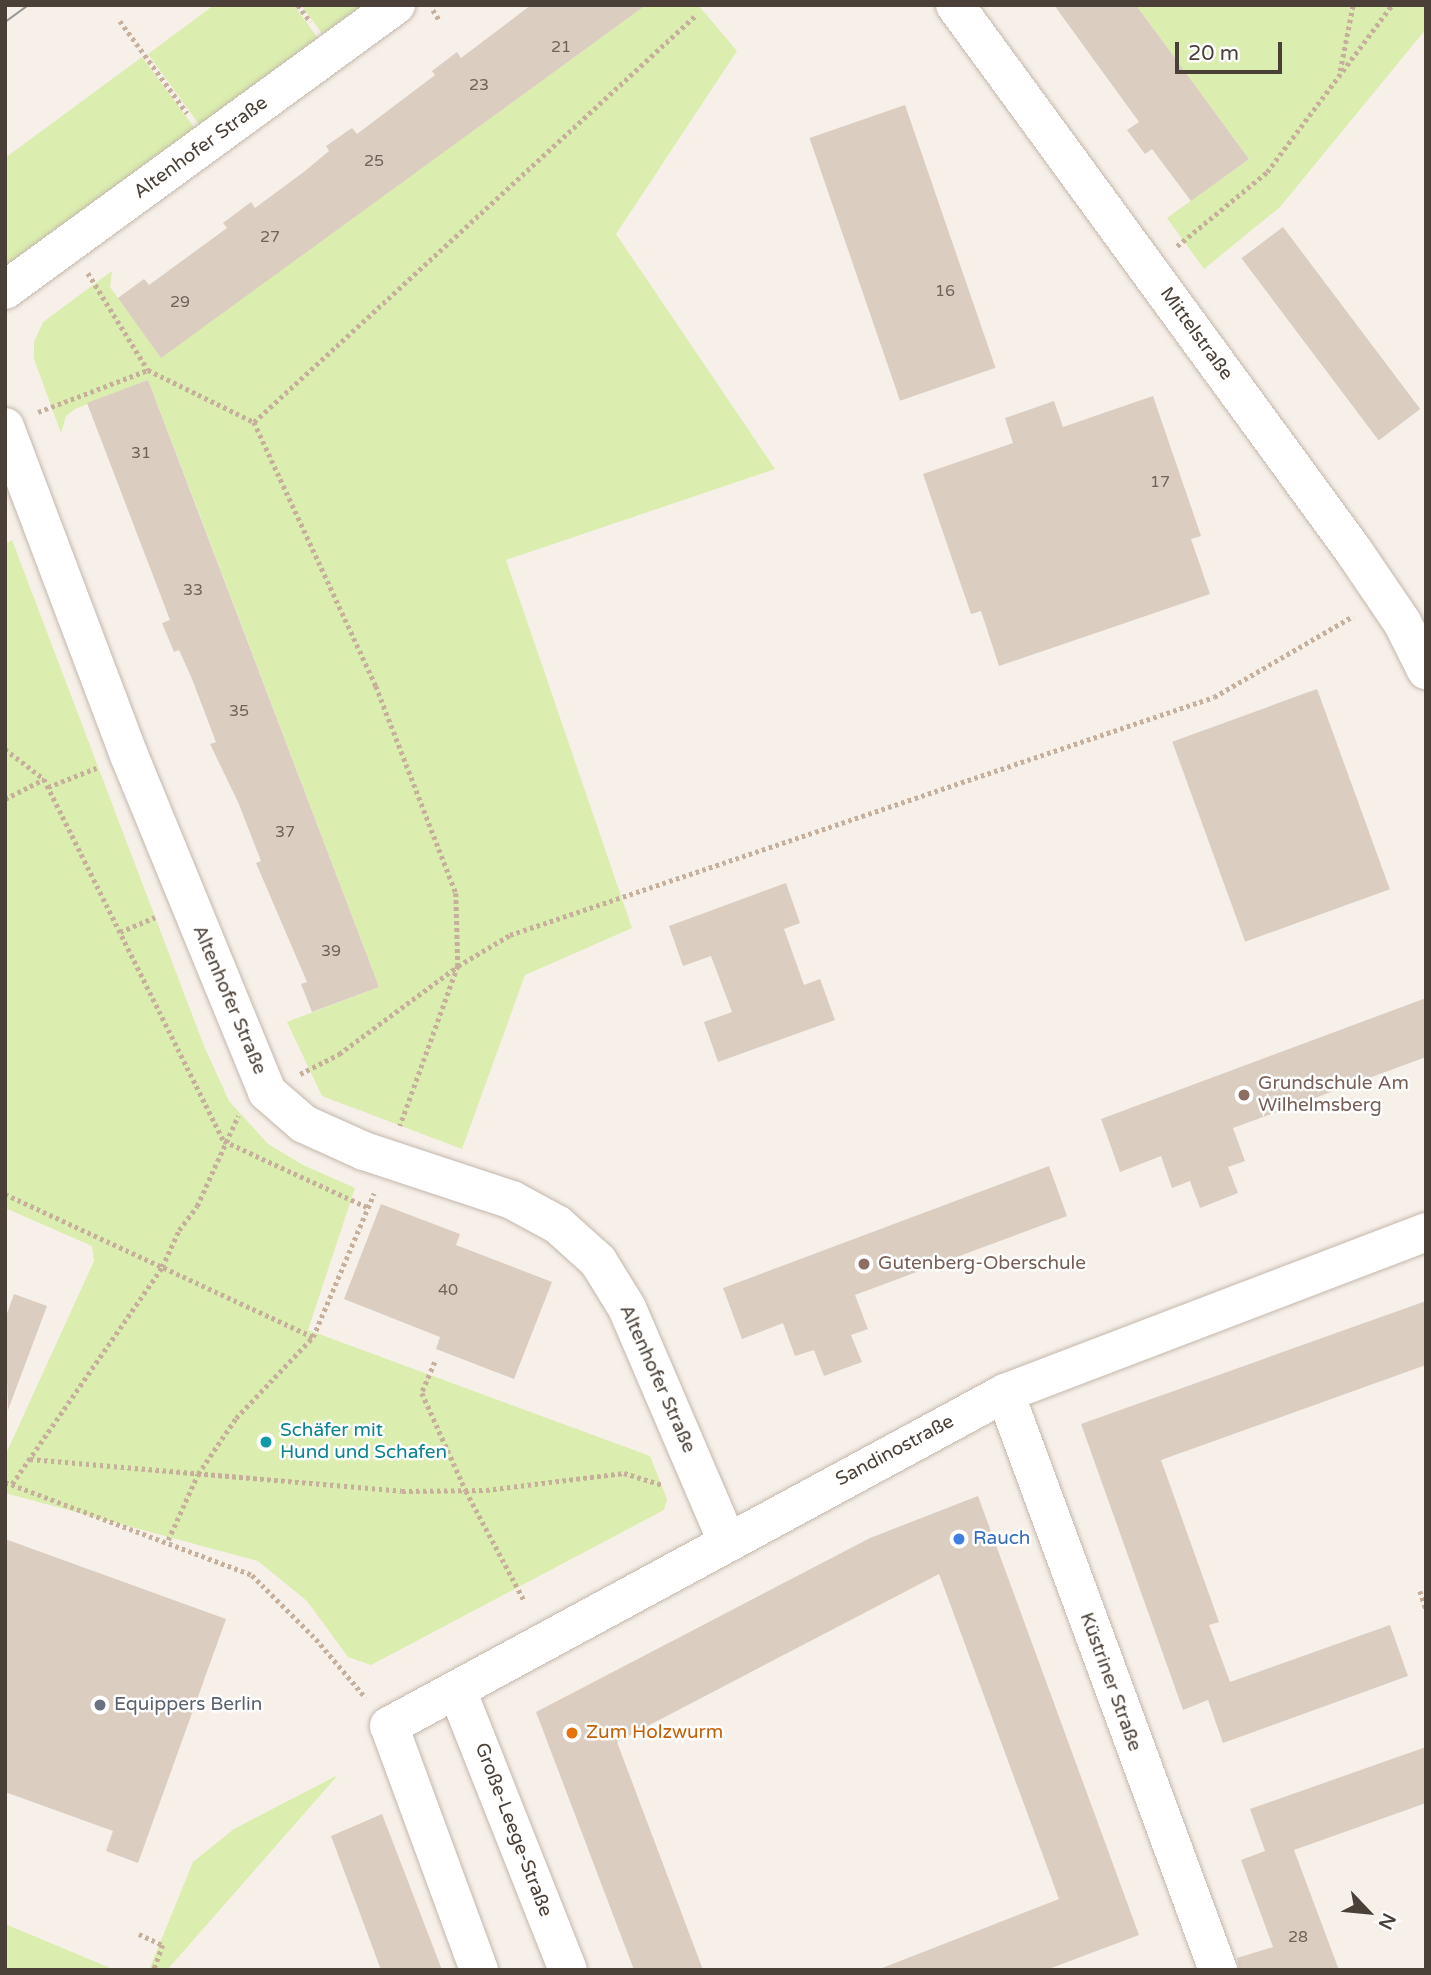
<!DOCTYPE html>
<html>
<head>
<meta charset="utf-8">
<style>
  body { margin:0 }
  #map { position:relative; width:1431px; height:1975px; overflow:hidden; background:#f6f0e9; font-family:"Varela Round",sans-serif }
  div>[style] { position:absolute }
  .green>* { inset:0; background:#dbedaf }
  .building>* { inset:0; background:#dccdc1; transform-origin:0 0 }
  .path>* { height:4.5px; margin-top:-2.25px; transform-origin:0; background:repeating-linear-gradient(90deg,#c6b09b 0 3.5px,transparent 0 7px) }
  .roads { filter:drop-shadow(0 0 2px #c3b7ab) drop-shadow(0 0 2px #c3b7ab) }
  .minor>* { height:38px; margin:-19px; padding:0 19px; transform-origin:19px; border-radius:19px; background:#fff }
  .tram>* { height:2px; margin:-1px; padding:0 1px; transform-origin:1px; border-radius:1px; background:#999 }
  .dots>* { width:19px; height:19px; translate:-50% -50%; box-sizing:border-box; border:4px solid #fff; border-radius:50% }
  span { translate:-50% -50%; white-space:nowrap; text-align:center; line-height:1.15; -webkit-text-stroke:5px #fff; paint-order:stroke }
  .number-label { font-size:16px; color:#6f635a }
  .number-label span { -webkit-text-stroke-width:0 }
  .street-label { font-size:19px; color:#4b4037 }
  .education-label { font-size:19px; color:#785e54 }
  .left { translate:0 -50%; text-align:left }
  .culture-label { font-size:19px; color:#0d838f }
  .shop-label { font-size:19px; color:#366cbe }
  .worship-label { font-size:19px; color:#5b616d }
  .food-label { font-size:19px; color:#c56008 }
  .frame { position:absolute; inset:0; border:7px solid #4b4037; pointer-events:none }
  .north { position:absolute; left:1333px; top:1877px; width:70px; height:70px; -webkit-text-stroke:5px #fff; paint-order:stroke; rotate:116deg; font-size:19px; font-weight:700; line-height:28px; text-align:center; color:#4b4037 }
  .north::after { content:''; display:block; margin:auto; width:24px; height:32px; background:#4b4037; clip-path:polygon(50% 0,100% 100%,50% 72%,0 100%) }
  .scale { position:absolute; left:1175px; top:42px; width:107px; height:32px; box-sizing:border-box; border:4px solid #4b4037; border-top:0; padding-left:9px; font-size:21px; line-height:24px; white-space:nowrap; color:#4b4037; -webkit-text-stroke:5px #fff; paint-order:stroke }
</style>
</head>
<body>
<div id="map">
  <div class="green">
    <i style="clip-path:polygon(214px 5px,294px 5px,319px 40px,201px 127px,148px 54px)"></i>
    <i style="clip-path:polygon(301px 5px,367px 5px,324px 36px)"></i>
    <i style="clip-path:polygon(646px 5px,698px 5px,737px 51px,616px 234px,775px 469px,506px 560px,632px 928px,525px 975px,462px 1149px,322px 1096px,287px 1022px,379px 987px,196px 505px,148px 380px,75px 409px,66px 416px,61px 433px,34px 359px,34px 342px,43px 322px,112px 271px,110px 287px,161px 357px)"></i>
    <i style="clip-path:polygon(1136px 5px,1426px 5px,1426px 29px,1280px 207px,1204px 269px,1167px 218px,1249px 159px)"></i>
    <i style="clip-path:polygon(142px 57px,196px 130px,5px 269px,5px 158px)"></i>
    <i style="clip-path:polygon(12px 540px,204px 1046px,229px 1101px,268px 1144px,303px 1165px,355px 1188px,308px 1330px,650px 1456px,667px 1499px,664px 1510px,371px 1665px,348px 1657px,307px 1601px,258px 1561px,5px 1493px,5px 1456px,94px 1261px,92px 1246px,5px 1208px,5px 544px)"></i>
    <i style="clip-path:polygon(338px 1775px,167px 1970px,149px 1970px,193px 1862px,234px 1829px)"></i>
    <i style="clip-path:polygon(5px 1924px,115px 1970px,5px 1970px)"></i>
  </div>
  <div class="building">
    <i style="clip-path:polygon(531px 5px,646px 5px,161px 358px,118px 298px,144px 279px,149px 285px,227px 228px,223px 223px,251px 202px,255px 208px,305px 171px,329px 151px,326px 146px,352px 128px,357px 134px,435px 75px,432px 71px,457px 52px,461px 58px)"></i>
    <i style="clip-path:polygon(1054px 5px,1136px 5px,1249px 159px,1191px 201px,1152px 149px,1145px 154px,1127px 130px,1139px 122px)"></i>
    <i style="left:905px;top:105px;width:278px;height:101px;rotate:71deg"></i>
    <i style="left:1283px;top:227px;width:228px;height:52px;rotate:53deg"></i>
    <i style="clip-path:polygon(148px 380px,379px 987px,312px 1012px,301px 984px,307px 982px,256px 863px,261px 861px,238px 802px,210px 744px,216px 742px,192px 679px,179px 650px,174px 652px,162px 623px,170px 620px,87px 403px)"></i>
    <i style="clip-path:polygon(1153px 396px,1201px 536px,1191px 539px,1210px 594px,999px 666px,981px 611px,971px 614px,923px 474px,1013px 443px,1005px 418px,1054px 401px,1063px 427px)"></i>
    <i style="left:1317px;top:689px;width:213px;height:154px;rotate:70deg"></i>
    <i style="clip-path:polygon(786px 883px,800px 923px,784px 929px,804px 985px,820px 979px,835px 1020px,718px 1062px,704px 1022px,732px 1012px,711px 956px,683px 966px,669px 926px)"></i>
    <i style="clip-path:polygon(1426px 998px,1426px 1057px,1233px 1128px,1245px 1161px,1228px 1167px,1238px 1193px,1200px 1208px,1190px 1181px,1172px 1188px,1161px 1156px,1120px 1172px,1101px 1119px)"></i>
    <i style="clip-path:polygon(1049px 1166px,1067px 1216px,855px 1295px,868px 1329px,851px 1335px,862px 1362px,824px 1376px,814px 1350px,795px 1356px,783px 1323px,742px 1339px,723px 1288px)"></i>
    <i style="clip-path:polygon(381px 1204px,460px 1234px,456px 1245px,552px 1282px,514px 1379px,436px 1349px,440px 1337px,344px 1299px)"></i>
    <i style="clip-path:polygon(14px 1294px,47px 1306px,8px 1410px,5px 1319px)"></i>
    <i style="clip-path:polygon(1426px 1301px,1426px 1365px,1161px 1460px,1219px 1622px,1209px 1625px,1230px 1682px,1390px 1625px,1408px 1676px,1223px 1743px,1208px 1700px,1183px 1710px,1081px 1424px)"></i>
    <i style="clip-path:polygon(978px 1496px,1139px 1935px,1046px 1970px,877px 1970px,1059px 1899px,939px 1574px,617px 1742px,703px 1970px,634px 1970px,536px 1712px,870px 1538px)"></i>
    <i style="clip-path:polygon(5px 1539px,226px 1619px,138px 1863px,106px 1851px,113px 1831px,5px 1792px)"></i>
    <i style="clip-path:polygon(1426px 1747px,1426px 1803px,1294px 1850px,1339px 1970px,1239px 1970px,1237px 1958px,1273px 1947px,1241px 1860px,1265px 1851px,1250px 1809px)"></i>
    <i style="clip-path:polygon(382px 1814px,414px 1897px,442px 1970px,381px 1970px,331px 1836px)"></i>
  </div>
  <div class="path">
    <i style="left:298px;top:5px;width:21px;rotate:53deg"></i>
    <i style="left:433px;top:10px;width:13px;rotate:58deg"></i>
    <i style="left:120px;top:21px;width:114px;rotate:53.9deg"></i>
    <i style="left:1340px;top:71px;width:67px;rotate:-78.9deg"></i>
    <i style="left:1177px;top:246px;width:117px;rotate:-39.4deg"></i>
    <i style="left:1267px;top:172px;width:209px;rotate:-53.2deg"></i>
    <i style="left:88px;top:273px;width:114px;rotate:58.3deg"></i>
    <i style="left:38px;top:412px;width:118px;rotate:-20.9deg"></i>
    <i style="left:148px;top:370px;width:118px;rotate:26.1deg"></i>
    <i style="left:254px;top:422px;width:291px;rotate:65.2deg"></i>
    <i style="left:376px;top:686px;width:222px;rotate:68.9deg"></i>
    <i style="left:456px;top:893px;width:73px;rotate:88.4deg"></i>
    <i style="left:458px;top:966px;width:170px;rotate:109.9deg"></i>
    <i style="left:254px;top:422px;width:602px;rotate:-42.64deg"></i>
    <i style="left:5px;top:749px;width:49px;rotate:37.6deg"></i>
    <i style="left:44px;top:779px;width:404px;rotate:63.6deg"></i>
    <i style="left:224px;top:1141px;width:157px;rotate:24.8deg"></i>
    <i style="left:48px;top:787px;width:52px;rotate:-21.6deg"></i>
    <i style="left:5px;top:799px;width:44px;rotate:-27.1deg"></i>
    <i style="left:120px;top:932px;width:38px;rotate:-23deg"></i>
    <i style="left:300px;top:1074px;width:44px;rotate:-27.1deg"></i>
    <i style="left:339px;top:1054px;width:148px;rotate:-36.5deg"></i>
    <i style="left:458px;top:966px;width:61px;rotate:-30.8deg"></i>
    <i style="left:510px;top:935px;width:743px;rotate:-18.68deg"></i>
    <i style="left:1214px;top:697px;width:161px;rotate:-30.2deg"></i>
    <i style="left:5px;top:1194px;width:340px;rotate:24.9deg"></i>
    <i style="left:435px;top:1362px;width:34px;rotate:113deg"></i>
    <i style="left:422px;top:1393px;width:107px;rotate:65.8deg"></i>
    <i style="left:466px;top:1491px;width:123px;rotate:62deg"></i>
    <i style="left:30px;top:1459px;width:373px;rotate:4.9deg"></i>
    <i style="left:402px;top:1491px;width:84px;rotate:-0.7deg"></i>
    <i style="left:486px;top:1490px;width:139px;rotate:-7deg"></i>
    <i style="left:624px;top:1473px;width:41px;rotate:17.1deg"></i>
    <i style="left:5px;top:1482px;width:264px;rotate:20.6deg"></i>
    <i style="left:252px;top:1575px;width:91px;rotate:45deg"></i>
    <i style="left:316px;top:1639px;width:77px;rotate:49.7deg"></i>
    <i style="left:12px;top:1484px;width:264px;rotate:-55.3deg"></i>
    <i style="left:162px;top:1267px;width:41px;rotate:-65.3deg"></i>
    <i style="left:179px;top:1230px;width:30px;rotate:-53deg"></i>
    <i style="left:197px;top:1206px;width:99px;rotate:-65.5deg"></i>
    <i style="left:168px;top:1540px;width:72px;rotate:-65.6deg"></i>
    <i style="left:198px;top:1474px;width:68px;rotate:-55.8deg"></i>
    <i style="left:236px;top:1418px;width:112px;rotate:-46.5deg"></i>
    <i style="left:313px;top:1337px;width:156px;rotate:-67deg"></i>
    <i style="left:1420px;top:1591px;width:18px;rotate:71deg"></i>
    <i style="left:139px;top:1934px;width:26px;rotate:25deg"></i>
    <i style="left:163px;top:1945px;width:27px;rotate:110deg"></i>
  </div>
  <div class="roads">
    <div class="minor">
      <i style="left:955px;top:5px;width:675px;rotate:53.86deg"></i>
      <i style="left:1353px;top:550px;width:87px;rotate:55.8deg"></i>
      <i style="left:1402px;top:622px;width:54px;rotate:63.4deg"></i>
      <i style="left:5px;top:290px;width:484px;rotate:-36.1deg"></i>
      <i style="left:5px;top:427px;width:351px;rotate:69.3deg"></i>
      <i style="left:129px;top:755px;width:364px;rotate:67.7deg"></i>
      <i style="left:267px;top:1092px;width:49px;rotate:40.9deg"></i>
      <i style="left:304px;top:1124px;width:66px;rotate:24.2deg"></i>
      <i style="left:364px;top:1151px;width:156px;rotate:18.3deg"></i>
      <i style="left:512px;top:1200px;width:52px;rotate:28.5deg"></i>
      <i style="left:558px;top:1225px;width:54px;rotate:42deg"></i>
      <i style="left:598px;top:1261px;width:55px;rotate:58.3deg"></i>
      <i style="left:627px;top:1308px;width:251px;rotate:66.8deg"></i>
      <i style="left:1005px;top:1393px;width:615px;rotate:69.74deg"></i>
      <i style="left:457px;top:1690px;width:301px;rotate:68.4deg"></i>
      <i style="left:479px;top:1970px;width:260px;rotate:-110.2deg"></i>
      <i style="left:389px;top:1726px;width:700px;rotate:-28.39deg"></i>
      <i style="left:1005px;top:1393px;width:451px;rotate:-20.9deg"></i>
    </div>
  </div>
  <div class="tram">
    <i style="left:5px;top:22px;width:29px;rotate:-36deg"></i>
  </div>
  <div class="dots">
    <i style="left:1244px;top:1095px;background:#8d6e63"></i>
    <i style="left:864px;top:1264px;background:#8d6e63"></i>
    <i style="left:266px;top:1442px;background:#0f9aa8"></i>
    <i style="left:959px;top:1539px;background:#3f7fe0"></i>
    <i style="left:100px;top:1705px;background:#6b7280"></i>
    <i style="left:572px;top:1733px;background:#e8710a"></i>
  </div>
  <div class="number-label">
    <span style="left:561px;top:47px">21</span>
    <span style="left:479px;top:85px">23</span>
    <span style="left:374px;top:161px">25</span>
    <span style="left:270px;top:237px">27</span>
    <span style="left:945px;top:291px">16</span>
    <span style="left:180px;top:302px">29</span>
    <span style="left:141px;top:453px">31</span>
    <span style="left:1160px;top:482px">17</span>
    <span style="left:193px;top:590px">33</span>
    <span style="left:239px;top:711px">35</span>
    <span style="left:285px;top:832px">37</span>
    <span style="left:331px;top:951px">39</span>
    <span style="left:448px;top:1290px">40</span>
    <span style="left:1298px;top:1937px">28</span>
  </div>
  <div class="street-label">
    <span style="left:201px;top:148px;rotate:-36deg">Altenhofer Straße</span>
    <span style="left:1196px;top:334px;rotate:54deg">Mittelstraße</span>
    <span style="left:229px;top:1000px;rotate:67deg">Altenhofer Straße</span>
    <span style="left:657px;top:1379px;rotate:66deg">Altenhofer Straße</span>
    <span style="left:895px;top:1451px;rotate:-28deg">Sandinostraße</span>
    <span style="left:1110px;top:1682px;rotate:70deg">Küstriner Straße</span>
    <span style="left:513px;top:1830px;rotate:69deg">Große-Leege-Straße</span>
  </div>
  <div class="education-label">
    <span class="left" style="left:1258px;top:1095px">Grundschule Am<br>Wilhelmsberg</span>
    <span class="left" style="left:878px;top:1264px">Gutenberg-Oberschule</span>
  </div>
  <div class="culture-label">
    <span class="left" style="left:280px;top:1442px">Schäfer mit<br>Hund und Schafen</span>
  </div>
  <div class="shop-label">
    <span class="left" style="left:973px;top:1539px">Rauch</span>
  </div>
  <div class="worship-label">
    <span class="left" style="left:114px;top:1705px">Equippers Berlin</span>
  </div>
  <div class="food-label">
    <span class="left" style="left:586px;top:1733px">Zum Holzwurm</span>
  </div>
  <div class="frame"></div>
  <div class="north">N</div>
  <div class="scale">20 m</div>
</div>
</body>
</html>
